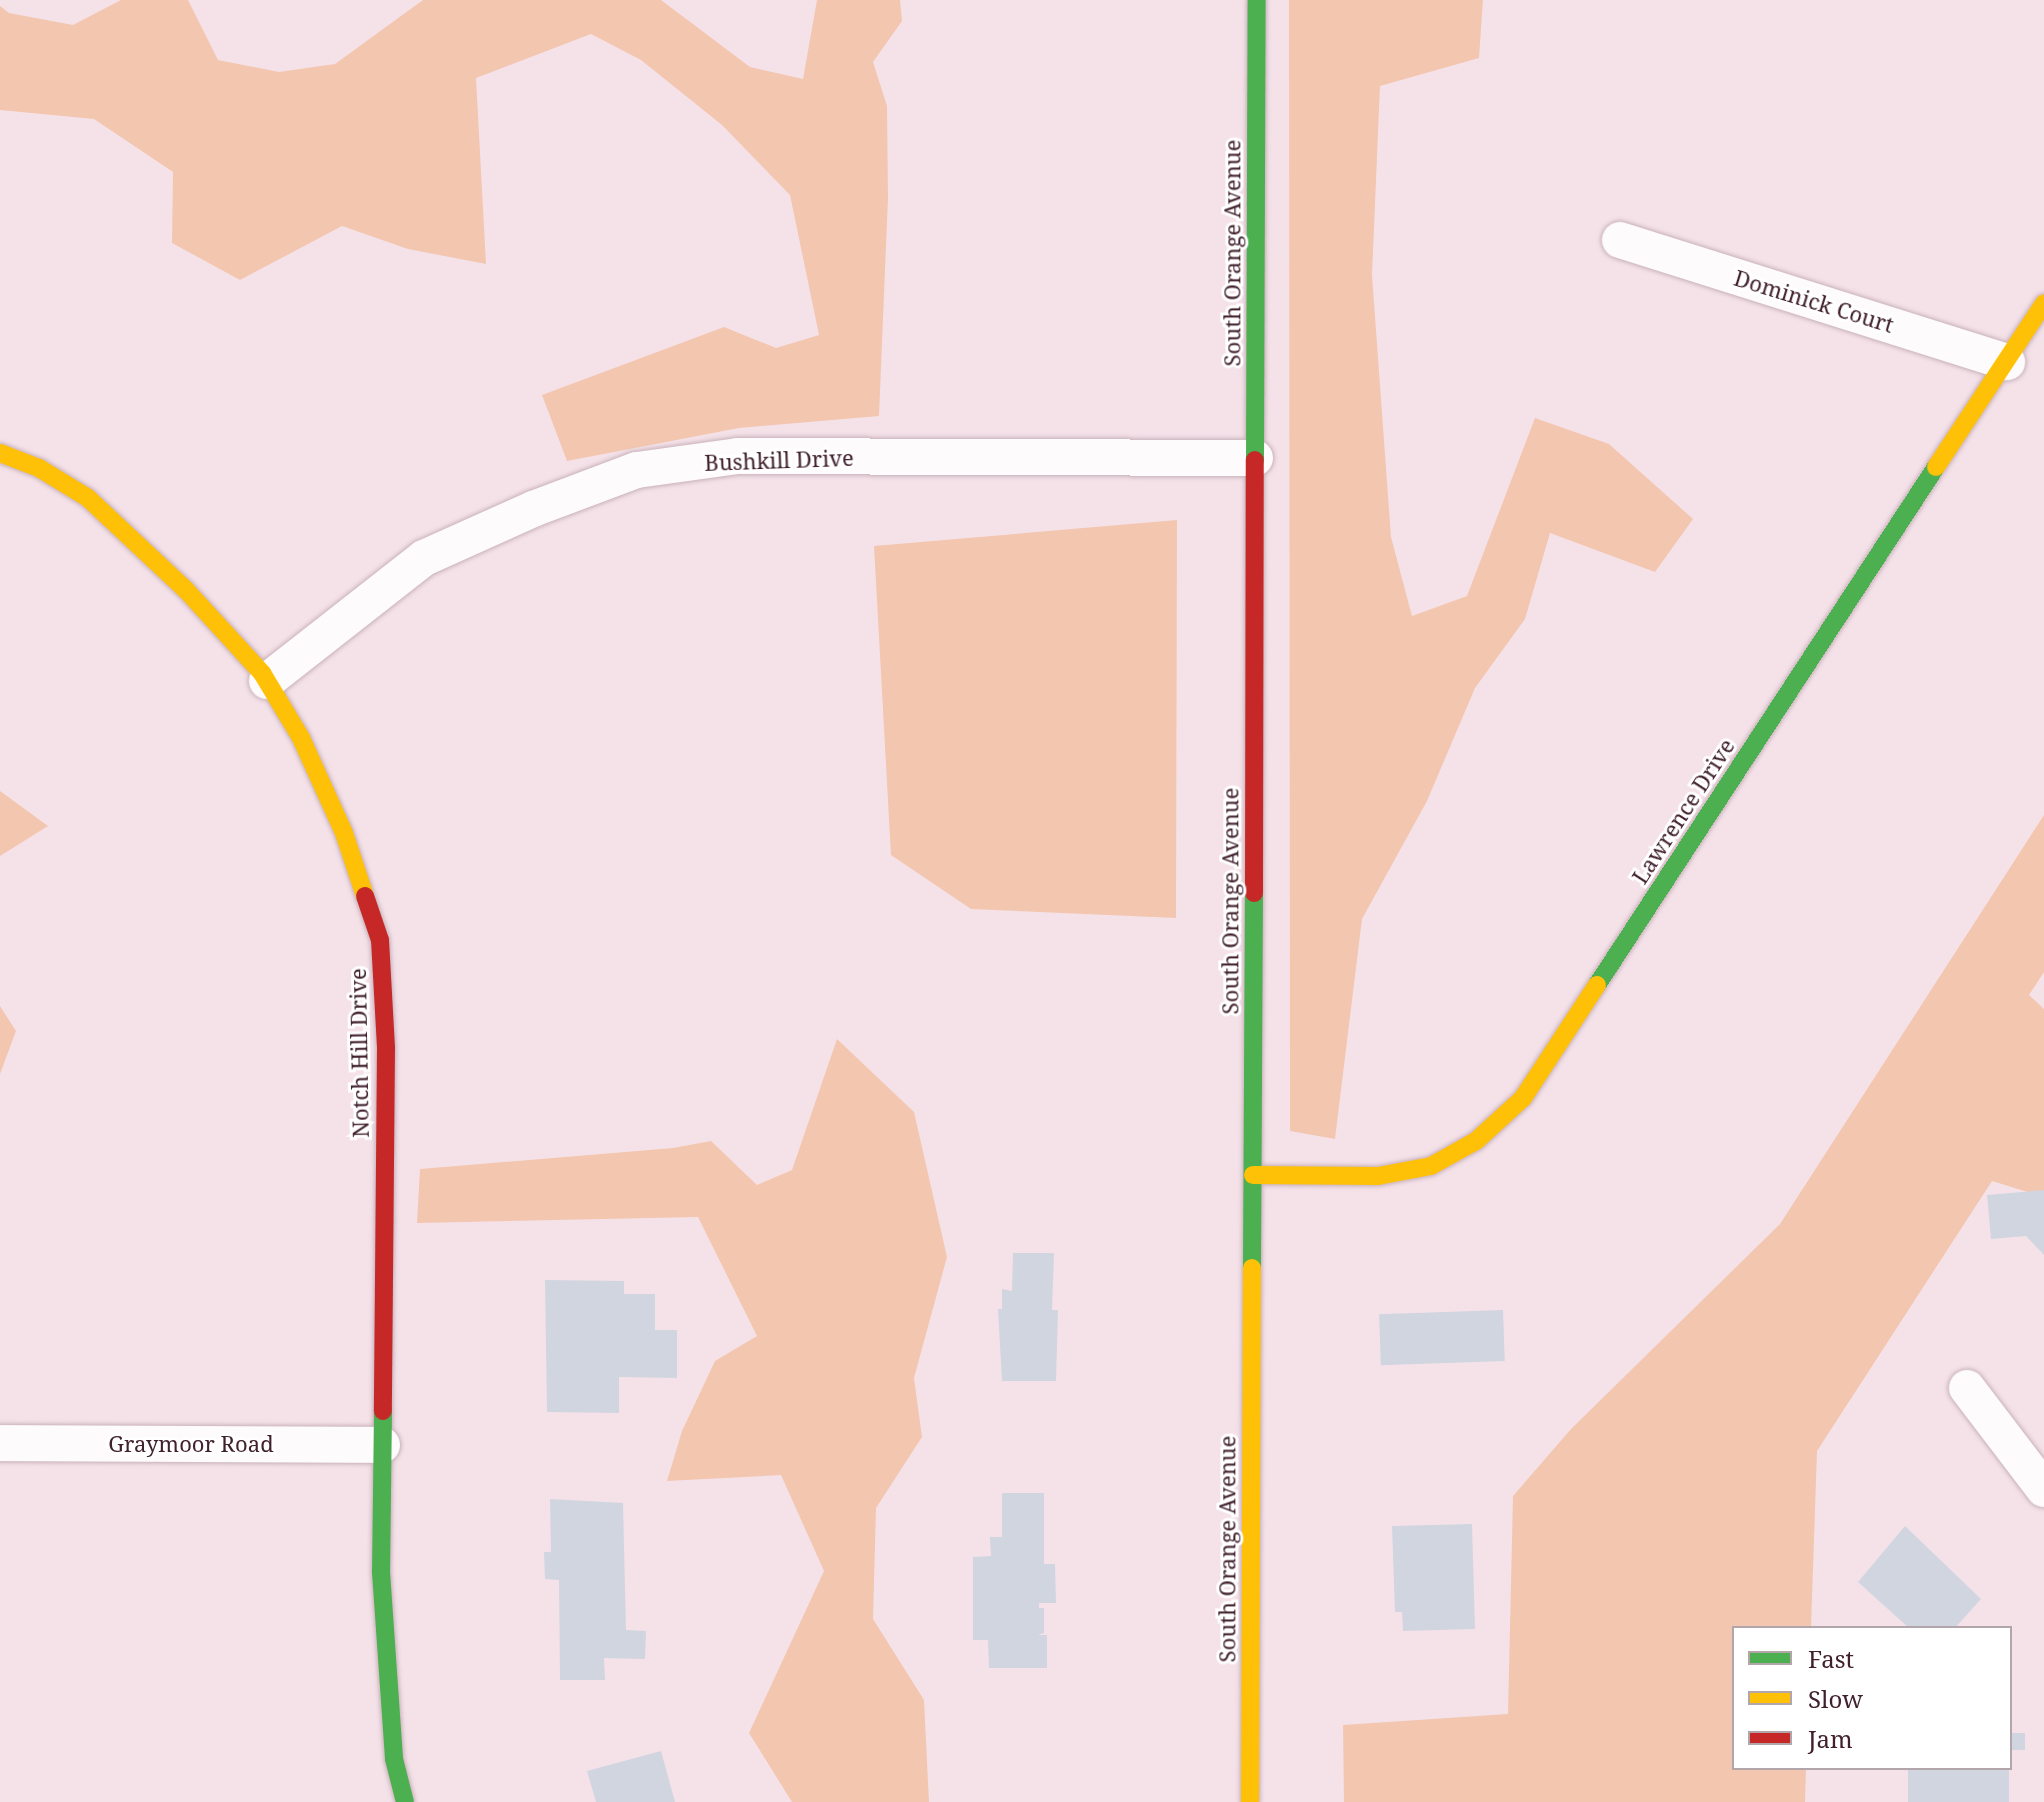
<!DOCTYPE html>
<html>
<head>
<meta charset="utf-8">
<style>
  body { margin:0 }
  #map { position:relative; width:2044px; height:1802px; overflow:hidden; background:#f5e2e9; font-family:"Noto Serif",serif }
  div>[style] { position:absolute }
  .green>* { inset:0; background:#f3c6b0 }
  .building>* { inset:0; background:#d1d5df; transform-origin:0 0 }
  .roads { filter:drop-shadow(0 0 2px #c9b2bb) drop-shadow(0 0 2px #c9b2bb) }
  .street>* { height:36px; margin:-18px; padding:0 18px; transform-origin:18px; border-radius:18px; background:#fefbfc }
  .fast>* { height:18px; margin:-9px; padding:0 9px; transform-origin:9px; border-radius:9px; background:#4caf50 }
  .slow>* { height:18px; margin:-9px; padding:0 9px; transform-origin:9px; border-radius:9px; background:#ffc107 }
  .jam>* { height:18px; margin:-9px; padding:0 9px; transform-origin:9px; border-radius:9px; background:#c62828 }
  span { translate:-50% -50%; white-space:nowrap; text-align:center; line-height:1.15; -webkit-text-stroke:6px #fff; paint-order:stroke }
  .street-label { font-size:22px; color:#41212e }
  .legend { position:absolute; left:1732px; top:1626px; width:280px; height:144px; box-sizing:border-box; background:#fff; border:2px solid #b3a6ab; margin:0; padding:10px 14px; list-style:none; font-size:24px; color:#41212e }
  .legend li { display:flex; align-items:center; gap:16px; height:40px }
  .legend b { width:40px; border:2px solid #b3a6ab }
</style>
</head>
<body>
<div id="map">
  <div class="green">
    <i style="clip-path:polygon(121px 0,188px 0,218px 60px,279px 72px,335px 64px,423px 0,661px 0,750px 67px,803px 79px,817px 0,900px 0,902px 21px,873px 62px,887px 106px,888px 198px,879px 416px,739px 428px,567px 461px,542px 395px,724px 327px,776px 348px,819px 335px,790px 195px,722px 125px,641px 60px,591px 34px,476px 78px,486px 264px,408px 249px,342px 226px,240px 280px,172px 243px,173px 172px,94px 119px,0 110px,0 6px,9px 13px,73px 25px)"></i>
    <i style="clip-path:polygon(1289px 0,1483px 0,1479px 58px,1380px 86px,1372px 275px,1391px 537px,1412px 616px,1467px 596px,1535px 418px,1609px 444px,1693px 519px,1655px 572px,1550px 533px,1525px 619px,1475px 688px,1427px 801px,1362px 919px,1335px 1139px,1290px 1131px)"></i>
    <i style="clip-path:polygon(1177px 520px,1176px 918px,971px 909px,891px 855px,874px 546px)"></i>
    <i style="clip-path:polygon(0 791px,48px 826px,0 856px)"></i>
    <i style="clip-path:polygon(2044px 815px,2044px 972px,2029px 995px,2044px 1009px,2044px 1197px,1992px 1181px,1817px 1451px,1811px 1628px,1734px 1628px,1734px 1768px,1806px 1768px,1805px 1802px,1344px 1802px,1343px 1725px,1508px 1714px,1513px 1496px,1571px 1429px,1780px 1224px)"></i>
    <i style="clip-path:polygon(0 1006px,16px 1031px,0 1074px)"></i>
    <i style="clip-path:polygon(837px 1039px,914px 1112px,947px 1257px,914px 1378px,922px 1437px,876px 1508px,873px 1619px,924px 1700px,929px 1802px,792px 1802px,749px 1733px,824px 1571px,781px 1475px,667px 1481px,682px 1431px,715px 1361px,757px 1336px,698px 1217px,417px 1223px,420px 1169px,673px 1148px,711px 1141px,757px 1185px,792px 1170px)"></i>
  </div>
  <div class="building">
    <i style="clip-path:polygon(2044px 1190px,2044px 1255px,2026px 1236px,1991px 1239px,1987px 1195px)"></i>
    <i style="clip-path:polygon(1013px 1253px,1054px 1253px,1052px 1310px,1058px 1310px,1056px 1381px,1002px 1381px,998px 1309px,1002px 1309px,1002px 1289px,1012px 1291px)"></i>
    <i style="clip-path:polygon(545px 1280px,624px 1281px,624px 1294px,655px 1294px,655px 1330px,677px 1330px,677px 1378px,619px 1377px,619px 1413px,547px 1412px)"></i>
    <i style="left:1503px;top:1310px;width:51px;height:124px;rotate:88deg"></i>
    <i style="clip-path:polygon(1002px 1493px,1044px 1493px,1044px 1564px,1055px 1564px,1056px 1603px,1039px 1603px,1039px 1608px,1044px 1608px,1044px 1633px,1038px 1635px,1047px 1635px,1047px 1668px,989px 1668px,988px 1640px,973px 1640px,973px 1557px,991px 1556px,990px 1537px,1002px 1537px)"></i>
    <i style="clip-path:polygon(550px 1499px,623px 1503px,626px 1630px,646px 1631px,645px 1659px,604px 1658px,605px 1680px,560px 1680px,559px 1580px,545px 1579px,544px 1552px,551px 1552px)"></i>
    <i style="clip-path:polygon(1472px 1524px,1475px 1629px,1403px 1631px,1402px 1612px,1395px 1612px,1392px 1526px)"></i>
    <i style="clip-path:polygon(1905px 1526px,1981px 1599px,1955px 1628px,1909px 1628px,1858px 1582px)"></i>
    <i style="left:2010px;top:1733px;width:15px;height:17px"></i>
    <i style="clip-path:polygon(661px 1751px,675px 1802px,596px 1802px,587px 1771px)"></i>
    <i style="left:1908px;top:1768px;width:101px;height:34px"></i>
  </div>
  <div class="roads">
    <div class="street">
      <i style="left:1620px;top:240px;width:406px;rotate:17.5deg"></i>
      <i style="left:267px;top:681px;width:199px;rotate:-38.1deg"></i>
      <i style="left:424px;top:558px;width:120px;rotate:-24.2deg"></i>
      <i style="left:533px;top:509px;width:111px;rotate:-20.6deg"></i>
      <i style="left:637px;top:470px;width:102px;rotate:-7.9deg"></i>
      <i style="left:738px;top:456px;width:517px;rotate:0.22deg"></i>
      <i style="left:1967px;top:1388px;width:127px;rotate:52.7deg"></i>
      <i style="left:0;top:1443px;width:382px;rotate:0.3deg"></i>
    </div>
    <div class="fast">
      <i style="left:1255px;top:460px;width:460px;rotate:-89.8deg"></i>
      <i style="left:1597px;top:985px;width:619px;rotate:-56.8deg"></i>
      <i style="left:1252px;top:1268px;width:375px;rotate:-89.7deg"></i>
      <i style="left:383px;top:1411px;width:161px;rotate:90.7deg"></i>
      <i style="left:381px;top:1572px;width:187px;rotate:86deg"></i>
      <i style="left:394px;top:1759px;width:44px;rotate:75.7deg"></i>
    </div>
    <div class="slow">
      <i style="left:0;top:453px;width:42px;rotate:21deg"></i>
      <i style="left:39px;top:468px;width:57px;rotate:31.5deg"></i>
      <i style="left:88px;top:498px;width:134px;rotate:43.2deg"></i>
      <i style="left:186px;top:590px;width:113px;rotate:47.5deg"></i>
      <i style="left:262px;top:673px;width:76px;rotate:59deg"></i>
      <i style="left:301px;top:738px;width:104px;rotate:65.6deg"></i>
      <i style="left:344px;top:833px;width:66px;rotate:71.6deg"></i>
      <i style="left:1936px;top:467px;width:196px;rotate:-56.6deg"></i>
      <i style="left:1253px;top:1175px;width:125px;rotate:0.5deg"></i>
      <i style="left:1378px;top:1176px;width:54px;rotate:-10.7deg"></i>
      <i style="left:1431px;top:1166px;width:51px;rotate:-29.1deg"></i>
      <i style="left:1476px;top:1141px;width:64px;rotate:-42.5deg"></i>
      <i style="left:1523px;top:1098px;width:135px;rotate:-56.8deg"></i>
      <i style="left:1250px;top:1802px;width:534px;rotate:-89.79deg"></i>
    </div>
    <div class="jam">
      <i style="left:1254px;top:893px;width:433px;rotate:-89.9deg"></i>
      <i style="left:365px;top:896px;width:46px;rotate:71.2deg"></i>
      <i style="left:380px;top:940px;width:108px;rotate:86.8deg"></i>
      <i style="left:386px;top:1048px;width:363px;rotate:90.5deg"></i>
    </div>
  </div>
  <div class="street-label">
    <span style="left:1232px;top:253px;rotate:-90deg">South Orange Avenue</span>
    <span style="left:1814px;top:301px;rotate:17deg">Dominick Court</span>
    <span style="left:779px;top:460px;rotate:-2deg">Bushkill Drive</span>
    <span style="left:1683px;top:811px;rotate:-57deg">Lawrence Drive</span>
    <span style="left:1230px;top:901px;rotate:-90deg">South Orange Avenue</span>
    <span style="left:359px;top:1053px;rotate:-91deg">Notch Hill Drive</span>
    <span style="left:191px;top:1444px">Graymoor Road</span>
    <span style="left:1227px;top:1549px;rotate:-90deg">South Orange Avenue</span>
  </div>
  <ul class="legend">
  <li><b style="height:10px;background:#4caf50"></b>Fast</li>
  <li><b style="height:10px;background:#ffc107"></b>Slow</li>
  <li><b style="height:10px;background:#c62828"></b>Jam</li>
  </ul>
</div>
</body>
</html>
